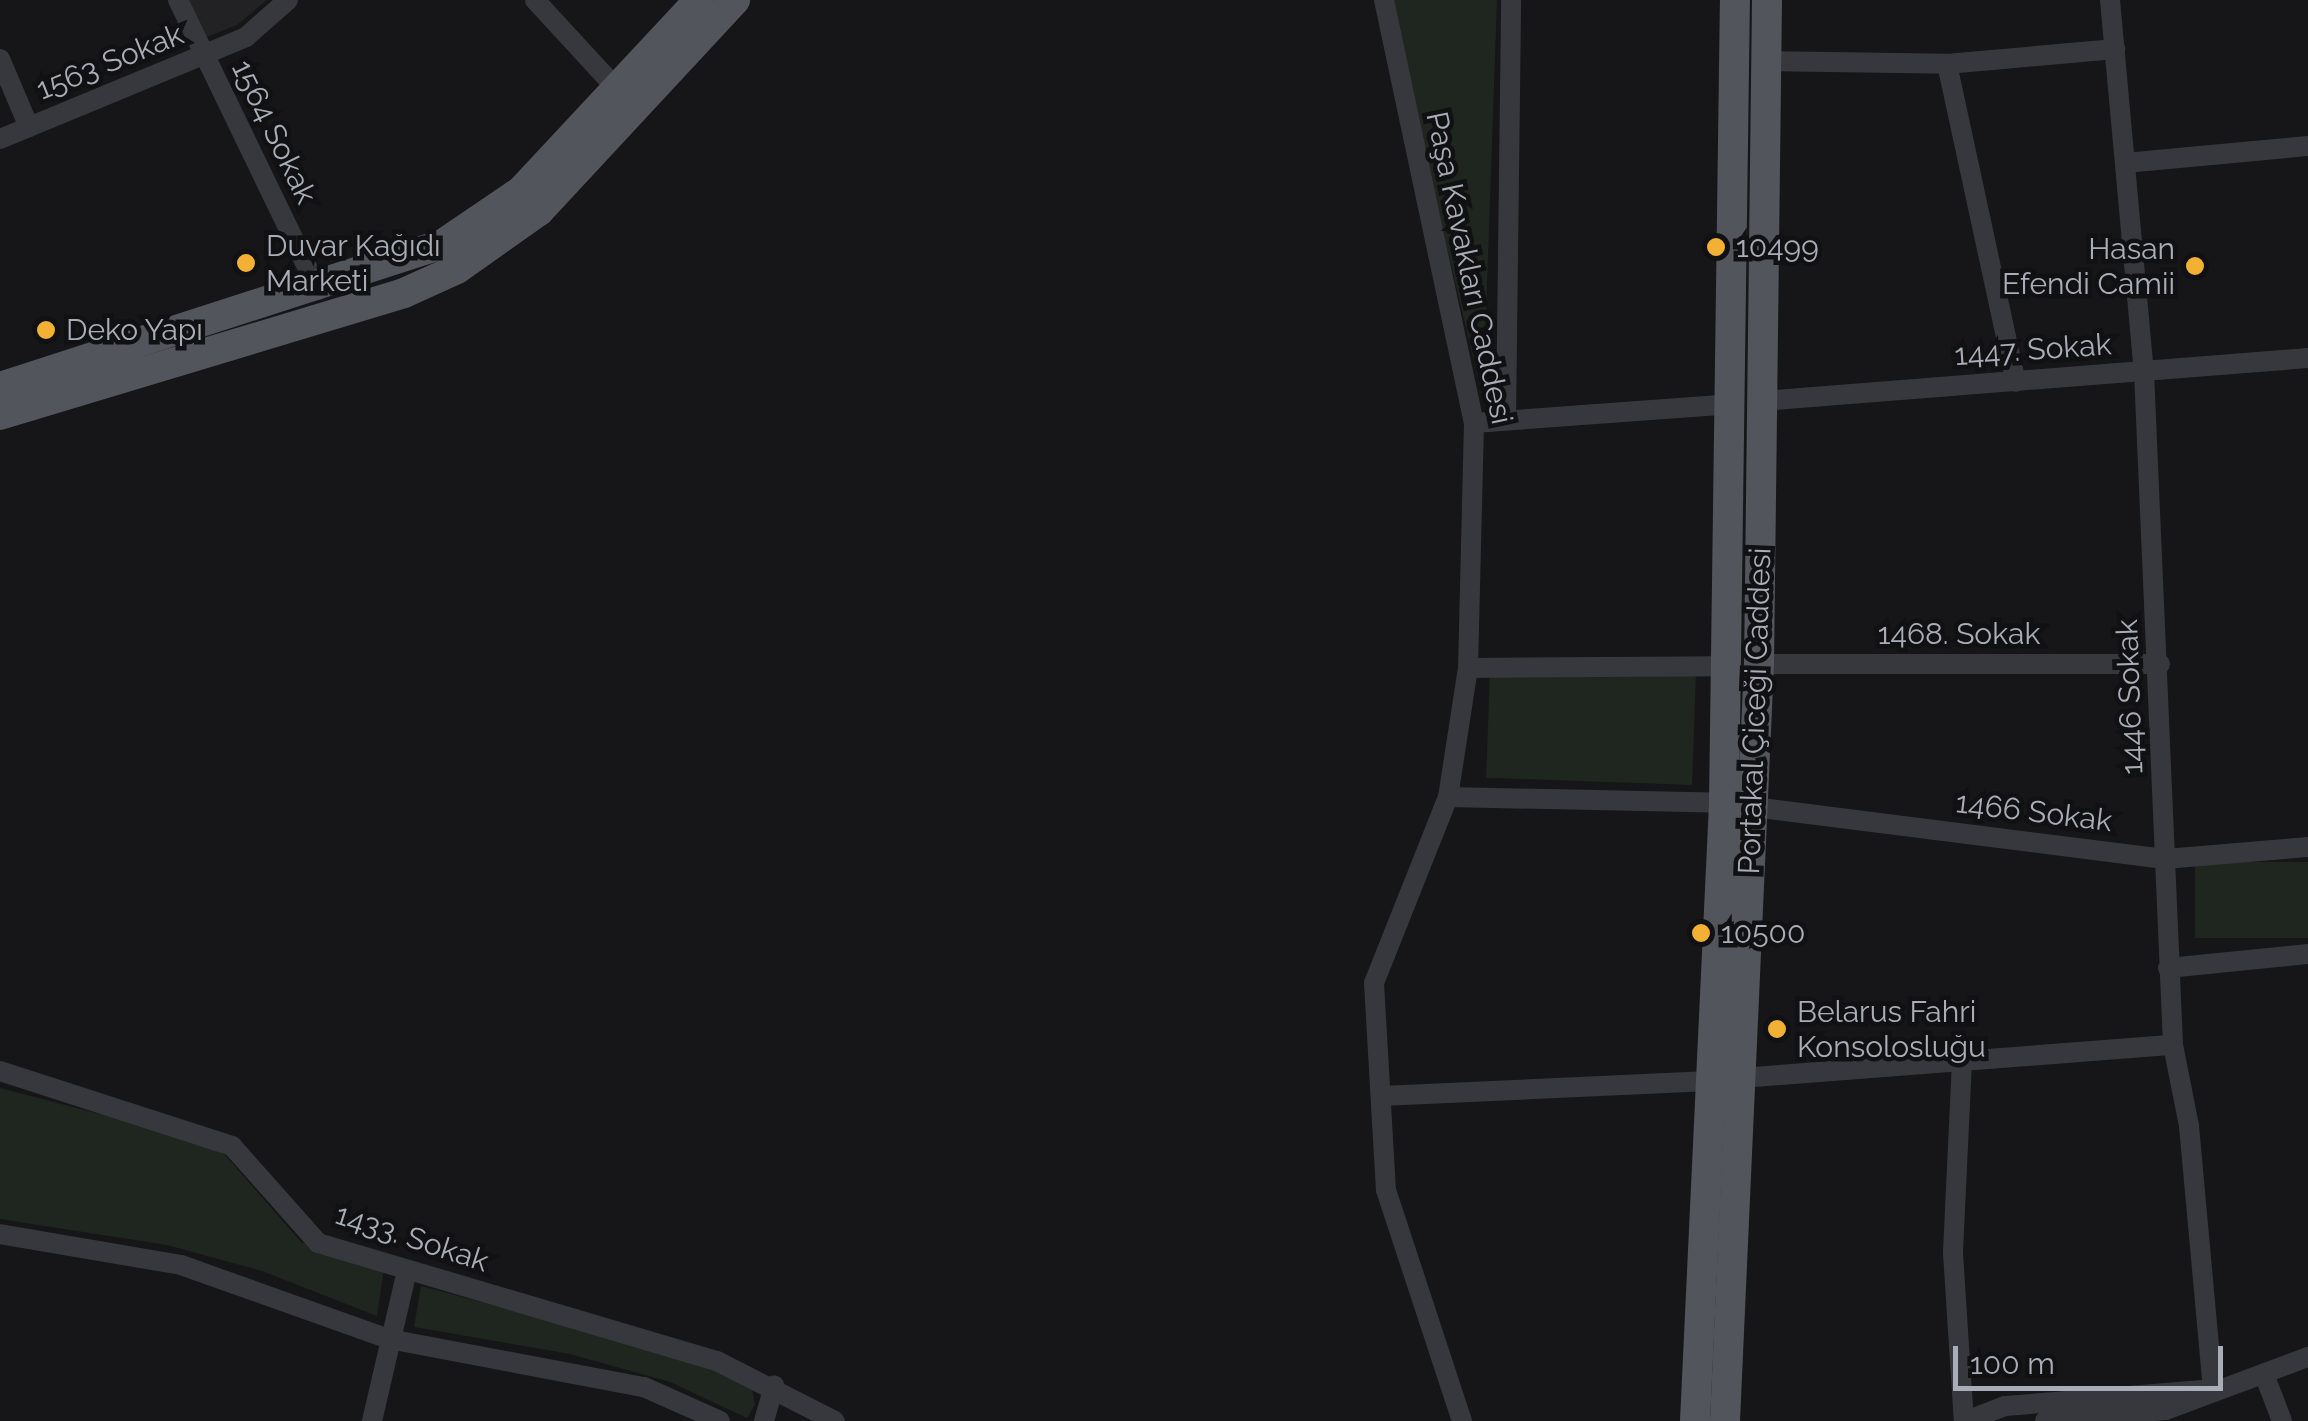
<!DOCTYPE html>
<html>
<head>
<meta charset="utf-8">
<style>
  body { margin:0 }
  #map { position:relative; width:2308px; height:1421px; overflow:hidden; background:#161618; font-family:Raleway,sans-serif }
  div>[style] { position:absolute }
  .built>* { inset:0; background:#222225 }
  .green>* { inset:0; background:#1e261f; transform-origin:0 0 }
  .minor>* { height:20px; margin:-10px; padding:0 10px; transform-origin:10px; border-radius:10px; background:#37383d }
  .primary>* { height:30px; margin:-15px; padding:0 15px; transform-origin:15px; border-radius:15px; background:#53555c }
  .dots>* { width:28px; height:28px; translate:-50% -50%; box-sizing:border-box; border:5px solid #111113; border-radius:50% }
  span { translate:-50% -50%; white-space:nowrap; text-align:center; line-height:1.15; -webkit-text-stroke:9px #111113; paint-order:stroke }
  .street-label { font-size:30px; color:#a8adb8 }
  .poi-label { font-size:30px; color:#a8adb8 }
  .left { translate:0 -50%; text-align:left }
  .right { translate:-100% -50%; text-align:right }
  .scale { position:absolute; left:1953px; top:1346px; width:270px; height:45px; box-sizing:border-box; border:5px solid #a8adb8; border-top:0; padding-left:12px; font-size:30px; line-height:35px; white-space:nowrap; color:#a8adb8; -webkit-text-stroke:8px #111113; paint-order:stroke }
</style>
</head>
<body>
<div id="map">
  <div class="built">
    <i style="clip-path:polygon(188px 0,267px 0,237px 25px,204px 38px)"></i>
  </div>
  <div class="green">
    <i style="clip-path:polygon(1393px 0,1497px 0,1483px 400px,1421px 137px)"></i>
    <i style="left:1696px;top:672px;width:113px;height:206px;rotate:92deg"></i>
    <i style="left:2308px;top:862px;width:76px;height:113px;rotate:90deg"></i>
    <i style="clip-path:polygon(0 1088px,203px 1141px,224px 1154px,301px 1242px,384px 1268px,377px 1316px,262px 1271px,167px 1245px,0 1219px)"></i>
    <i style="clip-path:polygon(421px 1286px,729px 1368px,751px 1383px,755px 1405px,747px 1418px,670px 1382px,570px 1354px,414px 1327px)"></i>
  </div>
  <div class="minor">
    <i style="left:178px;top:0;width:322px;rotate:64.2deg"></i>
    <i style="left:535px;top:0;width:120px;rotate:47.4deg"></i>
    <i style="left:1384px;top:0;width:432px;rotate:78deg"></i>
    <i style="left:1474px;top:423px;width:245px;rotate:91.4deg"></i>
    <i style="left:1468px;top:668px;width:131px;rotate:98.8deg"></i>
    <i style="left:1448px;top:797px;width:200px;rotate:111.7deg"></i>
    <i style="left:1374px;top:983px;width:207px;rotate:86.7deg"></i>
    <i style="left:1386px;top:1190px;width:243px;rotate:71.8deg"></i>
    <i style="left:2110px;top:0;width:374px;rotate:84.8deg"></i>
    <i style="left:2144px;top:372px;width:674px;rotate:87.53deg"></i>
    <i style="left:2173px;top:1045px;width:83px;rotate:78.8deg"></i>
    <i style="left:2189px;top:1126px;width:265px;rotate:84.8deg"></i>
    <i style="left:0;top:59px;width:74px;rotate:66.9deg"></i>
    <i style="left:1766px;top:61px;width:181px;rotate:0.9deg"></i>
    <i style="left:1947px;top:64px;width:169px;rotate:-5.1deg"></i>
    <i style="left:1947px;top:64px;width:325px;rotate:77.8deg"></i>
    <i style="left:0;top:139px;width:266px;rotate:-22.5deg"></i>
    <i style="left:246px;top:37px;width:56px;rotate:-41.4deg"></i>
    <i style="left:2125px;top:163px;width:184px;rotate:-5.3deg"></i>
    <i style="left:1762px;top:401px;width:548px;rotate:-4.5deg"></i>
    <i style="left:1506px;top:420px;width:420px;rotate:-89.3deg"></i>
    <i style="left:1474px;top:423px;width:257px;rotate:-4.2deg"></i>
    <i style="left:1759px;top:664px;width:401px"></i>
    <i style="left:1468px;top:668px;width:259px;rotate:-0.4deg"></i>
    <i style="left:1448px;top:797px;width:276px;rotate:1.2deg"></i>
    <i style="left:1753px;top:807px;width:415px;rotate:7.2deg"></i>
    <i style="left:2165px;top:859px;width:144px;rotate:-4.8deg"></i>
    <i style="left:2168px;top:968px;width:141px;rotate:-5.7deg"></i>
    <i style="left:1962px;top:1061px;width:192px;rotate:92.7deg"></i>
    <i style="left:1953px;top:1253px;width:168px;rotate:86.3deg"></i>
    <i style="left:0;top:1071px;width:244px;rotate:17.9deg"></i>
    <i style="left:232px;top:1146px;width:130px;rotate:48.4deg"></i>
    <i style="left:318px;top:1243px;width:416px;rotate:16.5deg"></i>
    <i style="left:717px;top:1361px;width:132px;rotate:27deg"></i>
    <i style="left:1741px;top:1078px;width:433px;rotate:-4.4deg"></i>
    <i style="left:1381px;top:1096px;width:329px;rotate:-2.6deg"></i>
    <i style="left:0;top:1234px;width:184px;rotate:9.7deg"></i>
    <i style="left:181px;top:1265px;width:221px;rotate:19.6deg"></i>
    <i style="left:389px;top:1339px;width:259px;rotate:10.7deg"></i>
    <i style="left:644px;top:1387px;width:83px;rotate:24.1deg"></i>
    <i style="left:2264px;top:1374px;width:50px;rotate:69deg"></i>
    <i style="left:372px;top:1421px;width:155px;rotate:-76.9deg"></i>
    <i style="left:764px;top:1421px;width:37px;rotate:-74deg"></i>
    <i style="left:1966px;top:1421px;width:42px;rotate:-21deg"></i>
    <i style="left:2005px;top:1406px;width:202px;rotate:-4.6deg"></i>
    <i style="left:2045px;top:1421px;width:121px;rotate:-5.2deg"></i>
    <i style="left:2166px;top:1410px;width:152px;rotate:-20.5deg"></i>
  </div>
  <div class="primary">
    <i style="left:0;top:387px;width:466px;rotate:-17.9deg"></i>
    <i style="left:443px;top:244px;width:94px;rotate:-34.2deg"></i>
    <i style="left:521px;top:191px;width:261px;rotate:-47deg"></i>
    <i style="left:0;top:415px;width:422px;rotate:-16.8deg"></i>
    <i style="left:404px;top:293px;width:58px;rotate:-24.4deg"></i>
    <i style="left:457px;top:269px;width:100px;rotate:-35.3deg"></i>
    <i style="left:539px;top:211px;width:288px;rotate:-47.1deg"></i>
    <i style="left:1695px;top:1421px;width:619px;rotate:-87.31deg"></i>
    <i style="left:1724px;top:803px;width:803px;rotate:-89.22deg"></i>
    <i style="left:1725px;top:1421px;width:758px;rotate:-87.43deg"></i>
    <i style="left:1759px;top:664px;width:664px;rotate:-89.31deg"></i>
  </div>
  <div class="dots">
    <i style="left:1716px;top:247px;background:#f2b134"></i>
    <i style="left:246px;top:263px;background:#f2b134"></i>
    <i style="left:2195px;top:266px;background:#f2b134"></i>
    <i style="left:46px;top:330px;background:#f2b134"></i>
    <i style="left:1701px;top:933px;background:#f2b134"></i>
    <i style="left:1777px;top:1029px;background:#f2b134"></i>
  </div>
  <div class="street-label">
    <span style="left:110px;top:62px;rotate:-22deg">1563 Sokak</span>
    <span style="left:274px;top:132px;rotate:64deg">1564 Sokak</span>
    <span style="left:1469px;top:268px;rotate:78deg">Paşa Kavakları Caddesi</span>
    <span style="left:2033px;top:350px;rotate:-4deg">1447. Sokak</span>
    <span style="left:1959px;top:634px">1468. Sokak</span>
    <span style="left:2130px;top:697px;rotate:-92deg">1446 Sokak</span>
    <span style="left:1755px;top:711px;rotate:-88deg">Portakal Çiceği Caddesi</span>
    <span style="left:2034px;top:812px;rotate:7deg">1466 Sokak</span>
    <span style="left:412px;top:1238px;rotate:18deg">1433. Sokak</span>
  </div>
  <div class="poi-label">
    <span class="left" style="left:266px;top:263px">Duvar Kağıdı<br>Marketi</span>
    <span class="left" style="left:1736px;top:247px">10499</span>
    <span class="right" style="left:2175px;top:266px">Hasan<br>Efendi Camii</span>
    <span class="left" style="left:66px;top:330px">Deko Yapı</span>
    <span class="left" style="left:1721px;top:933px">10500</span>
    <span class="left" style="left:1797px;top:1029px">Belarus Fahri<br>Konsolosluğu</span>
  </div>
  <div class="scale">100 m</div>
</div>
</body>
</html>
